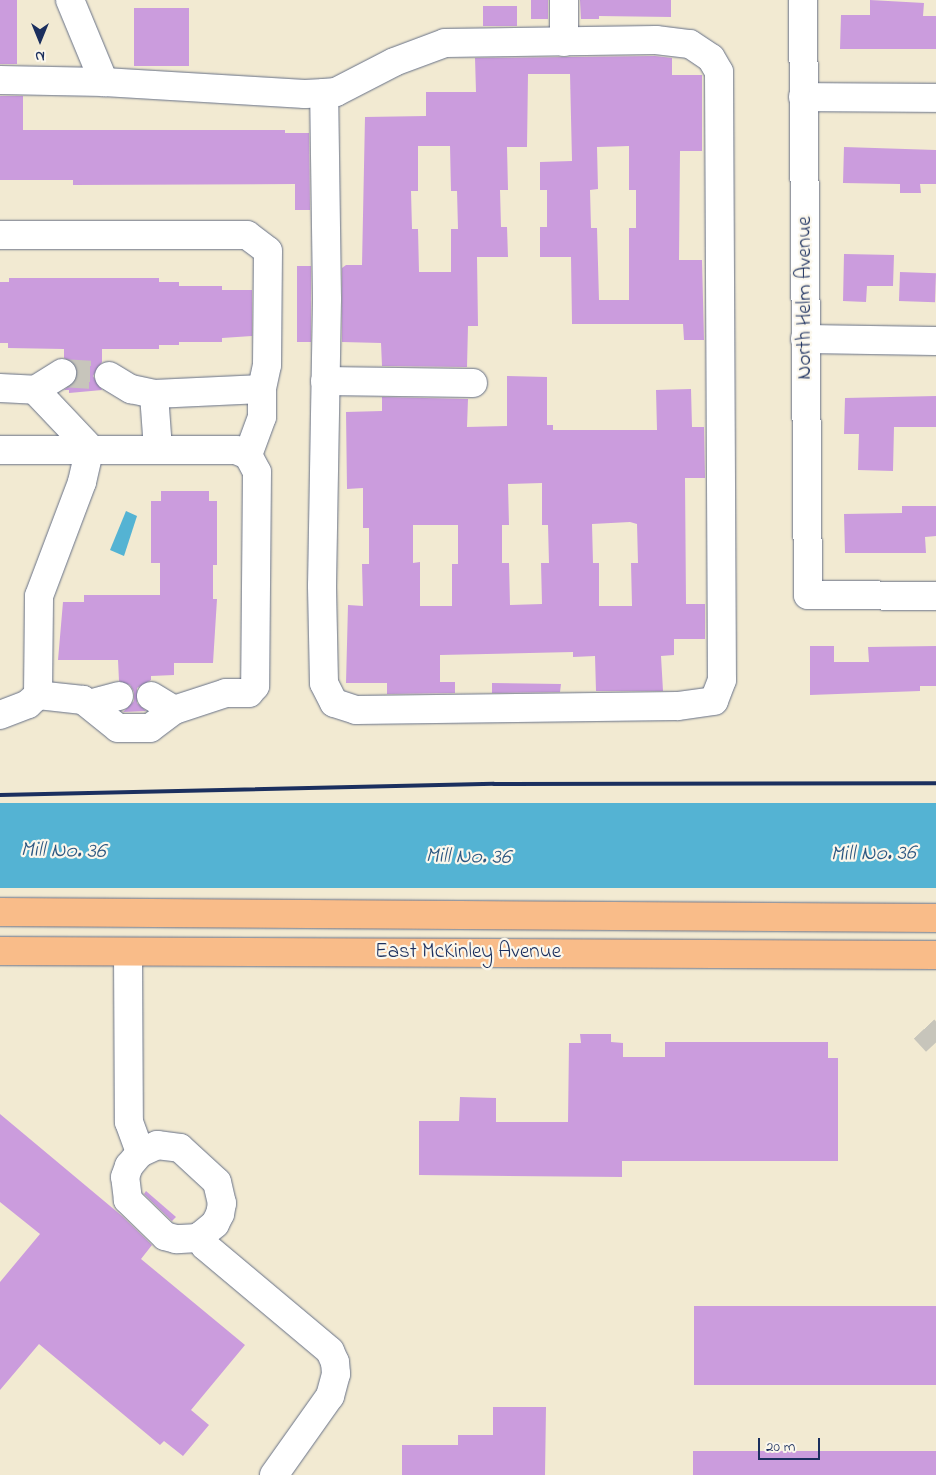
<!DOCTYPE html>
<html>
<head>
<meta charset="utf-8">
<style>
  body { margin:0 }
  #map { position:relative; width:936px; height:1475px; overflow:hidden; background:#f2ead2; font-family:"Indie Flower",sans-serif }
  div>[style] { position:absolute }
  .water>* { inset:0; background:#54b3d3; transform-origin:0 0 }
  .building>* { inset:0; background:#cb9cdd; transform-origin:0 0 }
  .minor-tunnel>* { height:28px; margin-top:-14px; transform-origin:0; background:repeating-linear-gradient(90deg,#c7c5bb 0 28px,transparent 0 42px) }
  .roads { filter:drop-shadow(0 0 1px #667087) drop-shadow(0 0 1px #667087) }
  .minor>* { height:28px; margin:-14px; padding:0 14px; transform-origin:14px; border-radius:14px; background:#fff }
  .major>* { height:28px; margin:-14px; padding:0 14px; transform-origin:14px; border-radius:14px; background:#f9bc89 }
  .rail>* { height:4px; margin:-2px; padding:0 2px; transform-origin:2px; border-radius:2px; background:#1b2f5e }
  span { translate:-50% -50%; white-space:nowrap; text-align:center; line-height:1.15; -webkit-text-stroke:4.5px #fbf7ec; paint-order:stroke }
  .street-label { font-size:21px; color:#1b2f5e }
  .water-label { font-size:22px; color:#2c5781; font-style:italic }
  .north { position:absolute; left:15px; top:15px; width:50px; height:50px; -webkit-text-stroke:4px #fbf7ec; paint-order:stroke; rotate:180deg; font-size:14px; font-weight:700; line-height:20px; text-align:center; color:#1b2f5e }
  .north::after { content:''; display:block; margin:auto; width:18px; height:22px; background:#1b2f5e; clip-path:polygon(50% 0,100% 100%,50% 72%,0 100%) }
  .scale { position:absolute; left:758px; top:1438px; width:62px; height:22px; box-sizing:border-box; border:2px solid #1b2f5e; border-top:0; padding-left:6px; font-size:15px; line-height:18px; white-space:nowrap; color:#1b2f5e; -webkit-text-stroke:4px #fbf7ec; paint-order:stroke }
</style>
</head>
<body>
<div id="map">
  <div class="water">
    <i style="clip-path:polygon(126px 511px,137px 516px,124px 556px,110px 550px)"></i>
    <i style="left:936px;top:803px;width:85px;height:936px;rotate:90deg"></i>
  </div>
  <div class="building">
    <i style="left:0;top:0;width:17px;height:64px"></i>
    <i style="left:531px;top:0;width:17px;height:19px"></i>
    <i style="clip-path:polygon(580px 0,671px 0,671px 17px,599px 16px,599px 19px,581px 19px)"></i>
    <i style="clip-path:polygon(870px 0,924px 3px,923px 16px,936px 16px,936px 49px,840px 49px,841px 15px,870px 15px)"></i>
    <i style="left:517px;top:6px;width:20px;height:34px;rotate:90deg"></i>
    <i style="left:134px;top:8px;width:55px;height:58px"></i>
    <i style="clip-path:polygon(evenodd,655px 56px,672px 58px,672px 75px,702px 75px,702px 151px,680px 151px,679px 260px,702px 260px,704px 340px,684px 340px,683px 324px,572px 324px,571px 257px,540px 257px,540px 227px,547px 227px,547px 190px,540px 190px,540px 162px,572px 161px,570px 74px,528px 74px,527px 147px,507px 147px,508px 190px,500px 190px,501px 227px,507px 227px,508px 257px,477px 257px,478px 326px,468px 326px,467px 367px,382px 366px,381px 343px,342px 342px,342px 268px,346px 265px,362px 265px,365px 117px,426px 116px,426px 92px,476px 92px,475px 58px,655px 56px,418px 146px,450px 146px,451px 191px,457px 191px,458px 229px,451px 229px,451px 272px,419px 272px,418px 229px,412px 229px,411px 191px,418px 191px,418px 146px,655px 56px,629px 146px,629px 190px,636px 190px,636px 228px,629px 228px,629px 300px,599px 300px,597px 228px,591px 228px,590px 190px,598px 189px,597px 147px,629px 146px)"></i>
    <i style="clip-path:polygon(0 96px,23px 96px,23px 130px,285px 130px,285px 133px,309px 133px,310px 210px,295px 210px,295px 184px,73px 185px,73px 180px,0 180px)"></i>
    <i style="clip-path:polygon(844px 147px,936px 150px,936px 184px,920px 184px,921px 193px,900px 193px,900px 184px,843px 183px)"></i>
    <i style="clip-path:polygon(844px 254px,894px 255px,893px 286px,867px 286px,866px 302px,843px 301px)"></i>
    <i style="left:297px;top:266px;width:14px;height:76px"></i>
    <i style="left:900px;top:272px;width:36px;height:29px;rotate:2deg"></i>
    <i style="clip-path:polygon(9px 278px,159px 278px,159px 282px,179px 282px,179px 286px,222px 286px,222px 290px,252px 290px,252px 336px,222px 338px,222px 342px,179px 342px,179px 345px,159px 345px,159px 349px,102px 349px,102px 362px,93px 376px,102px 390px,69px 393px,69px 390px,64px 390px,76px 381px,78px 372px,75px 364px,64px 358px,64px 349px,8px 348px,8px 343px,0 343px,0 282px,9px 282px)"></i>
    <i style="clip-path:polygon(evenodd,507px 376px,547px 377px,547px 425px,553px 425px,553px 430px,657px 430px,656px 390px,691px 389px,692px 427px,704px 427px,705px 478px,685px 478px,686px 604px,705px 604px,705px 639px,674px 639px,674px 655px,661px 656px,663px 691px,596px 691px,595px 656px,573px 657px,573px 652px,440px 655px,440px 682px,455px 682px,455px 693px,387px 694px,387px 683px,346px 683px,348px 605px,363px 606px,362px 564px,369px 564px,369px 528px,363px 528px,363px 488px,347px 489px,346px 412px,382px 411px,382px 397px,468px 399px,467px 427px,507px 426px,507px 376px,542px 483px,542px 525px,548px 525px,549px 563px,541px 563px,542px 604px,510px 605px,509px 563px,502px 563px,502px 525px,509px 525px,508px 484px,542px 483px,507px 376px,630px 522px,637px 524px,638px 563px,631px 563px,632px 606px,599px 606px,599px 563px,593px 563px,592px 524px,630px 522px,507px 376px,413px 525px,458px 525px,458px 564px,452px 564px,452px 606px,420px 606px,420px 562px,413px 563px,413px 525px)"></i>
    <i style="clip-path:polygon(936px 396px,936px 427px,894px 427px,893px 471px,858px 470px,859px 434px,844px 434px,845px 398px)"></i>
    <i style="clip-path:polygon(161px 491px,209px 491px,209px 501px,217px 501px,217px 565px,213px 565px,213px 599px,217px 599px,213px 663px,174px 663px,174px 675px,151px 676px,151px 680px,137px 688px,137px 703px,146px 711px,123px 712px,134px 701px,134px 692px,130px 685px,119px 681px,118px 660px,58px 660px,63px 602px,84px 602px,84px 595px,160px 595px,160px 563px,151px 563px,151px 501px,161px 501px)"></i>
    <i style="clip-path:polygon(902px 506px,936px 506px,936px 536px,925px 537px,926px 553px,845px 553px,844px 514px,902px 513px)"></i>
    <i style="clip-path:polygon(810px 646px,834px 646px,834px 662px,869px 662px,868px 647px,936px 646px,936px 686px,920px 686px,920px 691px,810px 695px)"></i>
    <i style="clip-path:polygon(492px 683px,561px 684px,560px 692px,492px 693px)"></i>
    <i style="clip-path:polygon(580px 1034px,611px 1034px,611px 1042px,623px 1043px,623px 1057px,665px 1057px,665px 1042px,828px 1042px,828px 1058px,838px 1058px,838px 1161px,622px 1161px,622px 1177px,419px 1175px,419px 1121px,459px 1121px,460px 1097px,496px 1098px,496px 1122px,568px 1122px,569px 1043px,581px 1043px)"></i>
    <i style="clip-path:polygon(0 1114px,122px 1216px,152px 1245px,141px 1259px,245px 1345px,191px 1410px,209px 1425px,183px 1456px,164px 1441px,160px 1445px,39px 1344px,0 1390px,0 1282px,40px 1234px,0 1202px)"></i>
    <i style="clip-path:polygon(146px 1191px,176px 1217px,172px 1221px,144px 1194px)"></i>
    <i style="left:694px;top:1306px;width:242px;height:79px"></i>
    <i style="clip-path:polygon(493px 1407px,546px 1407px,545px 1475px,402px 1475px,402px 1445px,458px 1445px,458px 1435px,493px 1435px)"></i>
    <i style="left:693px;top:1451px;width:243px;height:24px"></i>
  </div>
  <div class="minor-tunnel">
    <i style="left:62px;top:373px;width:47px;rotate:3.7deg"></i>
    <i style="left:924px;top:1029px;width:18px;rotate:47deg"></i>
  </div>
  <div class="roads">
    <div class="minor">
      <i style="left:70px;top:0;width:89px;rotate:67.5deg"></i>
      <i style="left:104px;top:82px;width:201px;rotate:3.4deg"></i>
      <i style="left:305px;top:94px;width:19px;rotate:-3deg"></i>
      <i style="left:324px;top:93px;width:12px;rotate:-5deg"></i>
      <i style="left:336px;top:92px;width:65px;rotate:-27.3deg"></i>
      <i style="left:394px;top:62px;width:54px;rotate:-20.4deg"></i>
      <i style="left:445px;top:43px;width:211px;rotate:-0.8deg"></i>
      <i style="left:656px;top:40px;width:34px;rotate:7deg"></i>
      <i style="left:690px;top:44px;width:25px;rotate:34deg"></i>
      <i style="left:711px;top:58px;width:16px;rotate:60deg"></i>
      <i style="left:719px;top:72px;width:608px;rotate:89.72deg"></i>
      <i style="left:722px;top:680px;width:22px;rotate:111deg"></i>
      <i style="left:714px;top:701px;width:37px;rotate:172deg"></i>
      <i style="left:677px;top:706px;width:321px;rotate:179.3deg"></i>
      <i style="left:356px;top:710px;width:23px;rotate:-162deg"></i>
      <i style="left:334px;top:703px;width:22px;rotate:-117deg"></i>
      <i style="left:324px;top:683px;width:97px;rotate:-91.2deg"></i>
      <i style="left:322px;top:586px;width:287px;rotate:-89deg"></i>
      <i style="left:327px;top:299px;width:206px;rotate:-90.8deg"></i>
      <i style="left:803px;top:0;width:595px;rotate:89.52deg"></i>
      <i style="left:808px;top:595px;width:128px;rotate:0.4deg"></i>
      <i style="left:564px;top:42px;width:42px;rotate:-90deg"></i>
      <i style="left:0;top:80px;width:104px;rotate:1.1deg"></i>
      <i style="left:803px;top:97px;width:133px;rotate:0.4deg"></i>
      <i style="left:0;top:235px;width:247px"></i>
      <i style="left:247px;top:235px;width:26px;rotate:37deg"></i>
      <i style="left:268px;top:251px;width:114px;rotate:90.5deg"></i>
      <i style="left:267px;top:365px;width:25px;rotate:102deg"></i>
      <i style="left:262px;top:389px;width:28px;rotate:90deg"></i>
      <i style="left:262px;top:417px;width:40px;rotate:110.2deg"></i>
      <i style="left:805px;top:339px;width:131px;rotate:0.9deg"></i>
      <i style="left:109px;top:376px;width:26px;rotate:31deg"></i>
      <i style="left:131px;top:389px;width:24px;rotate:12deg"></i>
      <i style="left:325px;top:381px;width:148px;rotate:0.8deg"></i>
      <i style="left:0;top:388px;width:35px;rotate:3deg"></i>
      <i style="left:35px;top:390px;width:80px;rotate:46.5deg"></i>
      <i style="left:35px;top:390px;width:32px;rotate:-32deg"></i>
      <i style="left:158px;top:449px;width:55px;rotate:-94.2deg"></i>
      <i style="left:154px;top:394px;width:108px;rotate:-2.7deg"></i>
      <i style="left:0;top:450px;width:236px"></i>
      <i style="left:236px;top:450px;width:13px;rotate:23deg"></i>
      <i style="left:248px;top:455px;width:19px;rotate:62deg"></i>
      <i style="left:257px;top:472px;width:214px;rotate:90.5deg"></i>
      <i style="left:255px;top:686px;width:9px;rotate:131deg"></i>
      <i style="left:249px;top:693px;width:23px;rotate:180deg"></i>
      <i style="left:226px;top:693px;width:55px;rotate:161.9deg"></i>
      <i style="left:174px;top:710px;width:30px;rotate:143deg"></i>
      <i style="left:150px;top:728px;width:32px;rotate:180deg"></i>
      <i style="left:118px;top:728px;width:45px;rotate:-141.3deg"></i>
      <i style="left:83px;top:700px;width:45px;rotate:-173.7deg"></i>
      <i style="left:151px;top:696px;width:27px;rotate:31deg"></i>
      <i style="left:89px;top:704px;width:31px;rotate:-15deg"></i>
      <i style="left:0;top:715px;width:30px;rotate:-21deg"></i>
      <i style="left:28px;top:704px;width:13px;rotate:-42deg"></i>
      <i style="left:38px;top:695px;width:99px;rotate:-89.4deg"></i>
      <i style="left:39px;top:596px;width:122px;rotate:-69.3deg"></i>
      <i style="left:82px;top:482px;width:35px;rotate:-77deg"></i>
      <i style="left:128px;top:952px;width:170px;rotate:89.7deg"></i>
      <i style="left:129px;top:1122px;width:33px;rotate:70deg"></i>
      <i style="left:157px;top:1145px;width:23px;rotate:7deg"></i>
      <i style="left:180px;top:1148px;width:50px;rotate:42.6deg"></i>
      <i style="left:217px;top:1182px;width:22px;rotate:77deg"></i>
      <i style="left:222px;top:1203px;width:11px;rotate:100deg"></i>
      <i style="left:220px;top:1214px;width:11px;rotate:117deg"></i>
      <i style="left:215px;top:1224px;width:22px;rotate:141deg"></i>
      <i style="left:198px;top:1238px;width:22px;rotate:177deg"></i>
      <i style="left:176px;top:1239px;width:11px;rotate:-165deg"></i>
      <i style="left:165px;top:1236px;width:52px;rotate:-135.8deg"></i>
      <i style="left:128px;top:1200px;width:23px;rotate:-97deg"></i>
      <i style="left:125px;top:1177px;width:12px;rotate:-70deg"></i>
      <i style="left:129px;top:1166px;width:17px;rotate:-50deg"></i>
      <i style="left:140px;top:1153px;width:19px;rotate:-25deg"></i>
      <i style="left:200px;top:1236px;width:11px;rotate:63deg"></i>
      <i style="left:205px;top:1246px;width:163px;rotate:40deg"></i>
      <i style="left:330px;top:1351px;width:12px;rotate:66deg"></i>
      <i style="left:335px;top:1362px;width:12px;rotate:85deg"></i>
      <i style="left:336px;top:1374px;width:23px;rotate:105deg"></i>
      <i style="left:330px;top:1396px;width:97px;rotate:125.3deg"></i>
    </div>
    <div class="major">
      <i style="left:0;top:912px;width:936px;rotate:0.37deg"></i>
      <i style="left:0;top:951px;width:936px;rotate:0.24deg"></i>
    </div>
  </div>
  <div class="rail">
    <i style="left:0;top:795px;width:494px;rotate:-1.3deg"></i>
    <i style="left:494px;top:784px;width:442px;rotate:-0.1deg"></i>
  </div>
  <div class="street-label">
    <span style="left:805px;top:298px;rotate:-90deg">North Helm Avenue</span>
    <span style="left:468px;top:952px">East McKinley Avenue</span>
  </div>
  <div class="water-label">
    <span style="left:63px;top:852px;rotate:1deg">Mill No. 36</span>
    <span style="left:873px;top:855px;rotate:-1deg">Mill No. 36</span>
    <span style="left:468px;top:858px;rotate:1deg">Mill No. 36</span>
  </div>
  <div class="north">N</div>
  <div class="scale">20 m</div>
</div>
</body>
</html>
